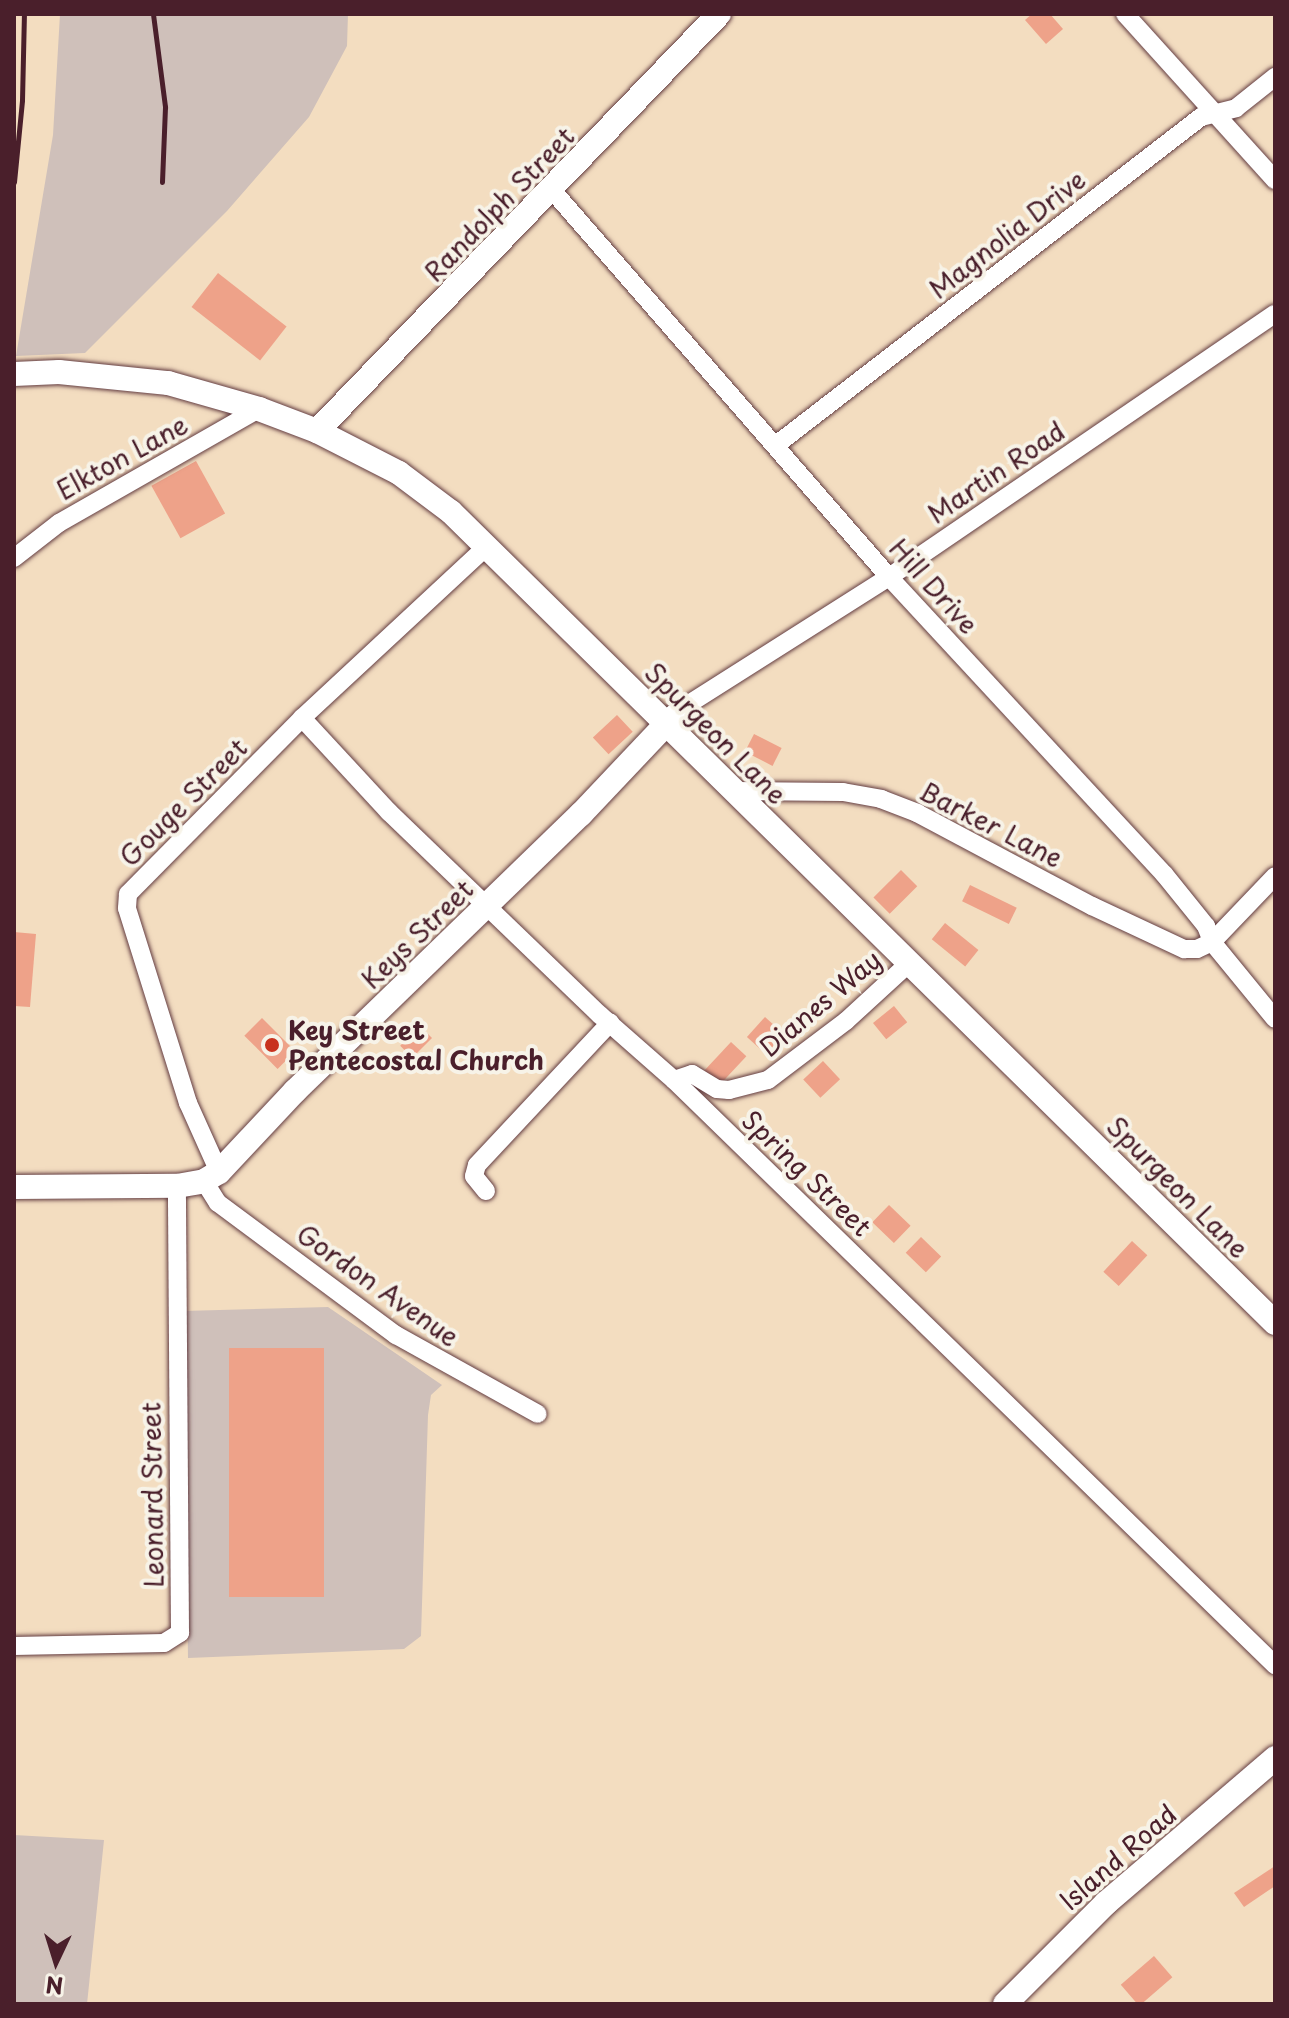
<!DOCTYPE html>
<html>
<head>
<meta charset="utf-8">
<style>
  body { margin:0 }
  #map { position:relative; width:1289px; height:2018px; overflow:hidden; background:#f3ddc0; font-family:"Playpen Sans",sans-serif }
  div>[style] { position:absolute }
  .industrial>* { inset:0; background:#cfc0ba }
  .building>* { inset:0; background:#eea289; transform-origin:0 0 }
  .roads { filter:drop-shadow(0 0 2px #633c41) drop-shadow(0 0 2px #633c41) }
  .minor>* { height:18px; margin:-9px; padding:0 9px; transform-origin:9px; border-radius:9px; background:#fff }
  .tertiary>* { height:24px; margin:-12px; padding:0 12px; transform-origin:12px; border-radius:12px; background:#fff }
  .rail>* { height:5px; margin:-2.5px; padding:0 2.5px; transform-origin:2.5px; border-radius:2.5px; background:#4a1f2b }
  .dots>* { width:22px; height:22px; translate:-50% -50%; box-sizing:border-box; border:4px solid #f7f3e8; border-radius:50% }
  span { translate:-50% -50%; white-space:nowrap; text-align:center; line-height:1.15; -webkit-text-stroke:8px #f7f3e8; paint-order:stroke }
  .street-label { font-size:26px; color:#4a1f2b }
  .poi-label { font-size:26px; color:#4a1f2b; font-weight:700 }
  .left { translate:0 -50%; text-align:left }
  .frame { position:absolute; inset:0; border:16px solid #4a1f2b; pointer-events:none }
  .north { position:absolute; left:16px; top:1922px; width:80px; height:80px; -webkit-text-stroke:6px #f7f3e8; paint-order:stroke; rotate:184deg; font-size:22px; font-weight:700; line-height:32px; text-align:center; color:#4a1f2b }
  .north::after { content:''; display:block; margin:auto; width:28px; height:36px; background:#4a1f2b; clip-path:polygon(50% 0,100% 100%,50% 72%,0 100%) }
</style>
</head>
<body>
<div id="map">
  <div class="industrial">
    <i style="clip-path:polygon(60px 14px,348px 14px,347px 46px,309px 117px,227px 211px,85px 353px,16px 356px,53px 135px)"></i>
    <i style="clip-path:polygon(328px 1307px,442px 1385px,431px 1395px,428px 1415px,421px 1636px,404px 1649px,188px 1658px,183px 1311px)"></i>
    <i style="clip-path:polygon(14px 1835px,104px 1840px,87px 2004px,14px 2004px)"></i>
  </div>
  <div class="building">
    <i style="clip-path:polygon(1032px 14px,1050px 14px,1063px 29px,1046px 44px,1025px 20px)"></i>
    <i style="left:218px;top:273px;width:87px;height:43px;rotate:38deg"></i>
    <i style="left:196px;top:461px;width:60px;height:51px;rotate:61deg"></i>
    <i style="left:617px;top:715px;width:23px;height:33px;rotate:47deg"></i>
    <i style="left:754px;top:734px;width:31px;height:20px;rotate:27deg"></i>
    <i style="left:901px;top:870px;width:23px;height:39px;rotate:45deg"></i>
    <i style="left:970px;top:885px;width:52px;height:18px;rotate:26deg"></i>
    <i style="left:945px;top:923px;width:43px;height:21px;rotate:39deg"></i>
    <i style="clip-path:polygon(14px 932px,36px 934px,30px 1007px,14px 1006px)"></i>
    <i style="left:894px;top:1006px;width:21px;height:27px;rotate:51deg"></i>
    <i style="left:765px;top:1017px;width:28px;height:27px;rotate:42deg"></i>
    <i style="left:262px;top:1018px;width:47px;height:25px;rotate:45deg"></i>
    <i style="left:420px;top:1026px;width:17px;height:28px;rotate:45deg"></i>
    <i style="left:731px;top:1042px;width:21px;height:39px;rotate:43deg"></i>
    <i style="left:823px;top:1061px;width:25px;height:27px;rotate:47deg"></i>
    <i style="left:889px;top:1205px;width:30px;height:24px;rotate:44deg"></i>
    <i style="left:921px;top:1237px;width:28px;height:22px;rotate:44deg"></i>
    <i style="left:1132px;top:1241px;width:21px;height:42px;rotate:43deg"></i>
    <i style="left:324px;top:1348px;width:249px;height:95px;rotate:90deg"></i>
    <i style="clip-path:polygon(1275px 1866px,1275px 1886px,1244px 1907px,1234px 1893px)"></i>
    <i style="left:1154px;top:1956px;width:28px;height:44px;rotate:49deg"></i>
  </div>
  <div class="roads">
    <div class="minor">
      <i style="left:1125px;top:14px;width:224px;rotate:47.9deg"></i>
      <i style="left:552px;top:190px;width:513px;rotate:48.95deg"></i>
      <i style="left:889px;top:577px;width:405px;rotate:47.2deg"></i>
      <i style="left:1164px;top:874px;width:67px;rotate:51.1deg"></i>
      <i style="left:1206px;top:926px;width:17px;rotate:69deg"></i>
      <i style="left:1212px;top:942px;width:99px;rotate:50.7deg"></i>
      <i style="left:776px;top:445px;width:537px;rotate:-37.66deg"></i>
      <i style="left:1201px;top:117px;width:36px;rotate:-14deg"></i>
      <i style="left:1236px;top:108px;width:50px;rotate:-38.5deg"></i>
      <i style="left:14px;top:558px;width:57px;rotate:-37.9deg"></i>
      <i style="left:59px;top:523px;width:230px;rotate:-29.7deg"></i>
      <i style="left:302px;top:718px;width:128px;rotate:47.2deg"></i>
      <i style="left:389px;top:812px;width:293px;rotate:43.9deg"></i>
      <i style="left:600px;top:1015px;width:98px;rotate:41.3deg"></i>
      <i style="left:674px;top:1080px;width:839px;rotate:44.23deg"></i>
      <i style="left:666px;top:724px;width:12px;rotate:-55deg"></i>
      <i style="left:673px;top:714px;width:256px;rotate:-32.4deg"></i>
      <i style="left:889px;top:577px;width:467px;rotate:-34.3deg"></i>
      <i style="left:733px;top:791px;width:110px;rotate:0.5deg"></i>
      <i style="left:843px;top:792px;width:39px;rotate:10deg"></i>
      <i style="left:881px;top:799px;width:39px;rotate:21deg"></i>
      <i style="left:917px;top:813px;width:198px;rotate:28deg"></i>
      <i style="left:1092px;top:906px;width:102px;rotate:25.1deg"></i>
      <i style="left:1184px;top:949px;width:13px"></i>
      <i style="left:1197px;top:949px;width:17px;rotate:-25deg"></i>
      <i style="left:1212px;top:942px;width:91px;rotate:-46.3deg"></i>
      <i style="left:674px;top:1080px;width:19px;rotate:-18deg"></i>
      <i style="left:692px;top:1074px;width:29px;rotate:31deg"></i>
      <i style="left:717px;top:1089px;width:12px;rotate:5deg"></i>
      <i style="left:729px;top:1090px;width:40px;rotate:-14.4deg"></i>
      <i style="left:768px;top:1080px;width:98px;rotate:-37.1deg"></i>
      <i style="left:846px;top:1021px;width:86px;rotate:-42.6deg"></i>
      <i style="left:219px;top:1172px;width:76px;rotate:-114.2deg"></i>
      <i style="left:188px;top:1103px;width:204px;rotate:-107.4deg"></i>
      <i style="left:127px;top:908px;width:14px;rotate:-86deg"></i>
      <i style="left:128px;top:894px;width:247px;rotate:-45.3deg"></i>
      <i style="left:302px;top:718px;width:254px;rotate:-42.9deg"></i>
      <i style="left:204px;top:1181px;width:26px;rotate:58deg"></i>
      <i style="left:218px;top:1203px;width:222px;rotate:36.6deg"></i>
      <i style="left:396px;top:1335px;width:162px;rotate:29.1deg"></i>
      <i style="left:486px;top:1191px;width:19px;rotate:-129deg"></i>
      <i style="left:474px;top:1176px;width:11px;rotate:-75deg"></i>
      <i style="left:477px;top:1165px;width:195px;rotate:-46.9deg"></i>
      <i style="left:14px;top:1646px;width:150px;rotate:-1.1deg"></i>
      <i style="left:164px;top:1643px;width:19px;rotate:-32deg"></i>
      <i style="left:180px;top:1633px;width:447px;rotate:-90.4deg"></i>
    </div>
    <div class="tertiary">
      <i style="left:14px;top:374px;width:45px;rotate:-2.5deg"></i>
      <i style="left:59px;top:372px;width:110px;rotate:5.8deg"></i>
      <i style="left:168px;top:383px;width:95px;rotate:15.9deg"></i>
      <i style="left:259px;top:409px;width:62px;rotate:20.8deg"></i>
      <i style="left:317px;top:431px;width:92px;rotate:27.1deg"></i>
      <i style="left:399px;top:473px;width:65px;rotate:36.9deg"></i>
      <i style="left:451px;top:512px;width:1156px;rotate:44.54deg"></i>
      <i style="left:317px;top:431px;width:579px;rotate:-46.05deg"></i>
      <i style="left:14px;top:1187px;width:163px;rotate:-0.4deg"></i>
      <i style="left:177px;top:1186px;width:27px;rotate:-10deg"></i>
      <i style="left:204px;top:1181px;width:17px;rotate:-31deg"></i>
      <i style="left:219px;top:1172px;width:111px;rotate:-46.8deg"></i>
      <i style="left:295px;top:1091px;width:398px;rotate:-44.1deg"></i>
      <i style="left:581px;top:814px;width:124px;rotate:-46.6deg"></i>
      <i style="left:1005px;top:2004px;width:143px;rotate:-45deg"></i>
      <i style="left:1106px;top:1903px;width:223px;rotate:-40.6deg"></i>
    </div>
  </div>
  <div class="rail">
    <i style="left:153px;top:14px;width:94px;rotate:82.6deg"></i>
    <i style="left:165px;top:107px;width:75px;rotate:92.3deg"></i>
    <i style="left:14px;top:182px;width:82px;rotate:-84.4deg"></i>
    <i style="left:22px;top:100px;width:86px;rotate:-88.7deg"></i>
  </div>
  <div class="dots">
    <i style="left:272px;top:1045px;background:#c8321e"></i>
  </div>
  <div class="street-label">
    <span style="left:499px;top:204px;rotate:-46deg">Randolph Street</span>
    <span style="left:1007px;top:234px;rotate:-38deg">Magnolia Drive</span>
    <span style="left:122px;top:457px;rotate:-29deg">Elkton Lane</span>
    <span style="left:996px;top:472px;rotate:-34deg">Martin Road</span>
    <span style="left:934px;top:586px;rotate:48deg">Hill Drive</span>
    <span style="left:716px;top:733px;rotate:45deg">Spurgeon Lane</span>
    <span style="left:183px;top:802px;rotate:-45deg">Gouge Street</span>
    <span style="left:991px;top:824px;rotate:27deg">Barker Lane</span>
    <span style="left:417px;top:934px;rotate:-44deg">Keys Street</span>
    <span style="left:820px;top:1003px;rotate:-40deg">Dianes Way</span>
    <span style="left:807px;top:1173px;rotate:44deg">Spring Street</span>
    <span style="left:1178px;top:1187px;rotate:45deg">Spurgeon Lane</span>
    <span style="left:378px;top:1285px;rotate:35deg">Gordon Avenue</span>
    <span style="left:152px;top:1495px;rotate:-91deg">Leonard Street</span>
    <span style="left:1118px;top:1857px;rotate:-41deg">Island Road</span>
  </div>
  <div class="poi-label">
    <span class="left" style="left:288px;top:1045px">Key Street<br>Pentecostal Church</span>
  </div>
  <div class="frame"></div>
  <div class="north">N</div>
</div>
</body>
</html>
